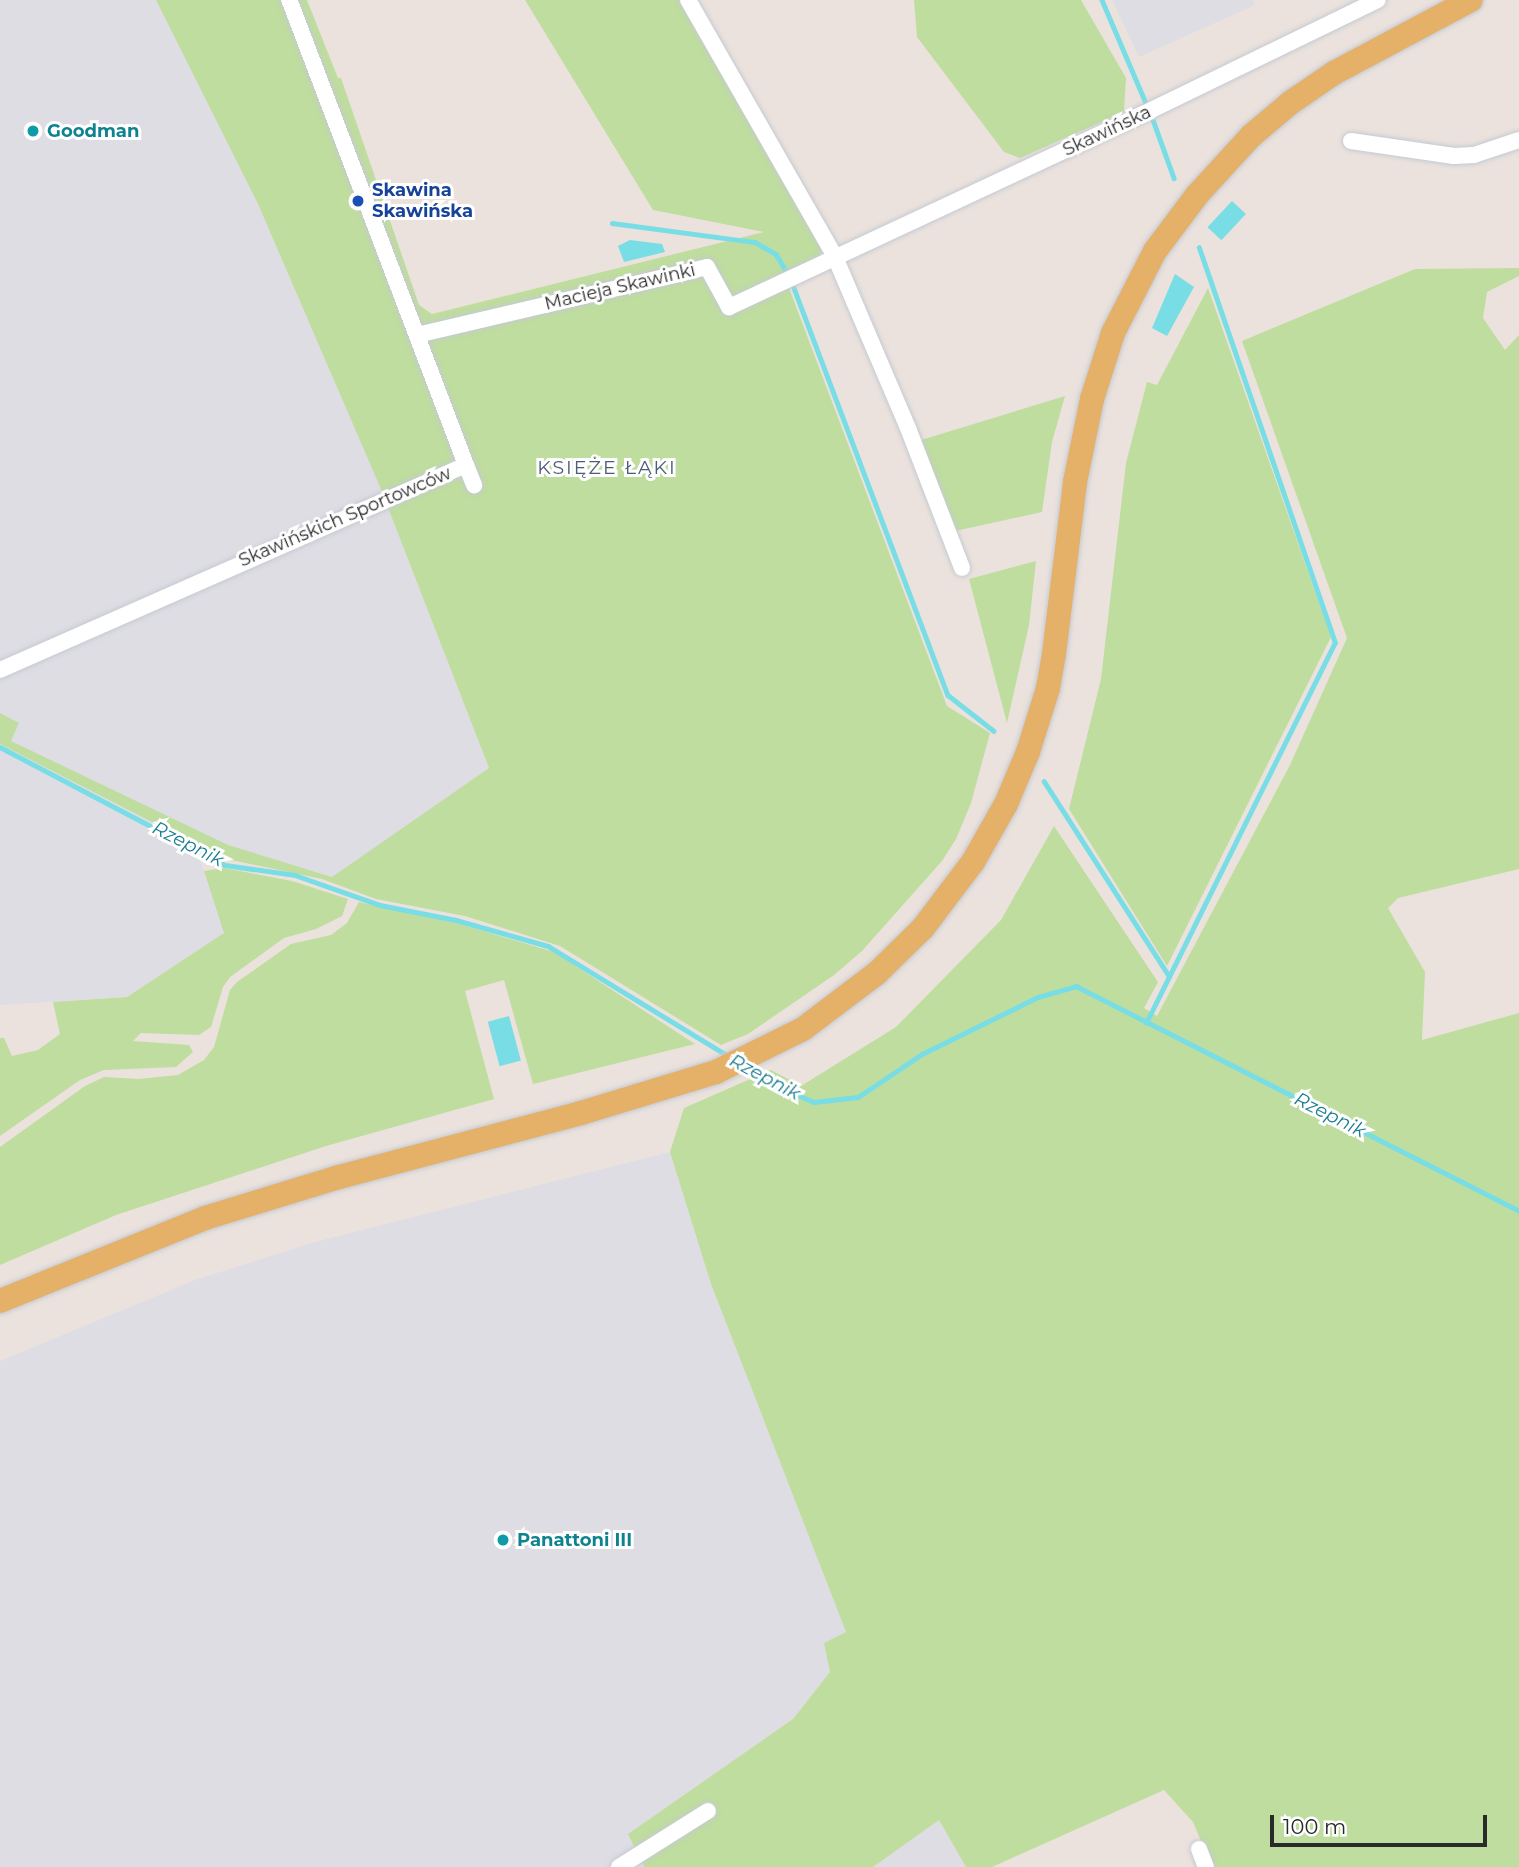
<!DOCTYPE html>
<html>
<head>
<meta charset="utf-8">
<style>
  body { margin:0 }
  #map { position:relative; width:1519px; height:1867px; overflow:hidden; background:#ebe2dd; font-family:Montserrat,sans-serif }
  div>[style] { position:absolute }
  .industrial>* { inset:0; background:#dedde4 }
  .green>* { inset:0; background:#bfdd9e }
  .water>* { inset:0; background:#78dde5; transform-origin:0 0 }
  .stream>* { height:4.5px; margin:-2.25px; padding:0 2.25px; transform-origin:2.25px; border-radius:2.25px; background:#78dde5 }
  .roads { filter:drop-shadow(0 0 2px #c5cad2) drop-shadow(0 0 2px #c5cad2) }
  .minor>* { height:16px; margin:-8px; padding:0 8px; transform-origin:8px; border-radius:8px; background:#fff }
  .primary>* { height:24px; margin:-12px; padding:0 12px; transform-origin:12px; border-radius:12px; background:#e5b067 }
  .dots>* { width:19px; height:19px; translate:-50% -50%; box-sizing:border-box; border:4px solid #fff; border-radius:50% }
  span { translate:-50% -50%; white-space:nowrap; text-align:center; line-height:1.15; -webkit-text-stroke:6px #fff; paint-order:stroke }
  .culture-label { font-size:18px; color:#0d838f; font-weight:700 }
  .left { translate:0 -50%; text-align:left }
  .street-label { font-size:18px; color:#2a2a2a }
  .transit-label { font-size:18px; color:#164399; font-weight:700 }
  .neighbourhood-label { font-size:19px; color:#4e5d77; letter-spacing:2px }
  .water-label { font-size:19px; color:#187d90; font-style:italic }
  .scale { position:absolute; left:1270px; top:1815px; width:217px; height:32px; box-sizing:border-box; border:4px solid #2a2a2a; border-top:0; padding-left:9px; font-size:21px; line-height:24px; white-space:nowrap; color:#2a2a2a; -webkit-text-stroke:5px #fff; paint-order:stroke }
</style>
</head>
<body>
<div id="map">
  <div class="industrial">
    <i style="clip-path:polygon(0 0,156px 0,258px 204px,380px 487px,489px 768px,333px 877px,228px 846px,201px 862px,225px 933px,127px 997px,0 1005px)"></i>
    <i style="clip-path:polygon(1112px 0,1253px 0,1255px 5px,1139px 57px)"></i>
    <i style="clip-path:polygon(670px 1152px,711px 1284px,846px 1632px,830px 1672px,793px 1719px,628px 1834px,644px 1867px,0 1867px,0 1361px,195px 1280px,315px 1242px)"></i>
    <i style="clip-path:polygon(939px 1820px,966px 1867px,873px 1867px)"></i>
  </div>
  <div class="green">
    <i style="clip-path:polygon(156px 0,307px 0,338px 78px,341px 78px,419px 305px,432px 314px,764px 232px,653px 210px,525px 0,686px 0,806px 215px,822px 250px,816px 264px,786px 280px,947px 706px,990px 733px,971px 803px,956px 839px,942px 861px,862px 951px,834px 975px,748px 1034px,721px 1045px,560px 946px,465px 916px,376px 899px,322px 879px,222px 858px,0 744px,0 713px,19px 723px,11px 741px,228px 845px,332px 877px,489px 768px,380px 487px,258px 204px)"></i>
    <i style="clip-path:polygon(914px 0,1081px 0,1126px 78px,1124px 112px,1020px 158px,1004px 152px,917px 37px)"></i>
    <i style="clip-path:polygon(1519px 268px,1519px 276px,1487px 292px,1483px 318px,1505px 350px,1519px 335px,1519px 869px,1398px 898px,1388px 908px,1425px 972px,1422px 1040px,1519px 1013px,1519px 1867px,1212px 1867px,1193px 1822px,1164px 1790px,992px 1867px,966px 1867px,939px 1820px,873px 1867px,644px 1867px,628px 1834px,793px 1719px,830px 1672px,824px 1643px,846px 1632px,711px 1284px,670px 1152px,684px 1108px,771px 1070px,801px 1086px,896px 1027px,1001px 920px,1054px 826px,1158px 982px,1144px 1008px,1157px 1016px,1290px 765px,1347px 638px,1242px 341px,1415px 269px)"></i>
    <i style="clip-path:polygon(1208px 288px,1331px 637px,1167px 966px,1069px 809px,1101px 679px,1126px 463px,1147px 382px,1157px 385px)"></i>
    <i style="clip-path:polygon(1065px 396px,1052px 442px,1042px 512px,955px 531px,918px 441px)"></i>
    <i style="clip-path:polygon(1036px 561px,1029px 625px,1007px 723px,969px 579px)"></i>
    <i style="clip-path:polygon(224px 868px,292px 881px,348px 899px,342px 916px,316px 929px,284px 938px,230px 977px,223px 987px,211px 1027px,199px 1035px,141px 1033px,133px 1041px,189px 1045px,193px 1052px,176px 1067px,104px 1070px,80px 1080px,0 1136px,0 1038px,4px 1038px,12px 1056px,38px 1050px,60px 1034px,53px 1002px,127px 997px,224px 933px,204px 871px)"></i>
    <i style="clip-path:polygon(359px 902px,460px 924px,554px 952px,695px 1044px,533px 1084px,504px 980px,465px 991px,494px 1099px,326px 1146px,116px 1215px,0 1265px,0 1147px,85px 1086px,104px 1077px,139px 1079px,178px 1075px,204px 1060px,214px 1047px,230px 990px,237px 982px,291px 944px,331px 935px,347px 923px)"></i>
  </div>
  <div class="water">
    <i style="left:1232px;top:201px;width:19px;height:36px;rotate:43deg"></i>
    <i style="clip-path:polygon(630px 240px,662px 244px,665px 252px,624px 262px,618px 246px)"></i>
    <i style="clip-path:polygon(1175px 274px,1194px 287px,1167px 336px,1152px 328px)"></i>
    <i style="left:509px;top:1016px;width:46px;height:22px;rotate:75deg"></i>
  </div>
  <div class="stream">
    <i style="left:1102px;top:0;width:127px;rotate:66.9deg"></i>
    <i style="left:1152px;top:117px;width:65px;rotate:70.2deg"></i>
    <i style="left:612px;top:223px;width:144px;rotate:7.6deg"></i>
    <i style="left:755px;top:242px;width:24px;rotate:30deg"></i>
    <i style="left:776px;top:254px;width:17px;rotate:59deg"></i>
    <i style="left:794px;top:288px;width:435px;rotate:69.3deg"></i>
    <i style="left:948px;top:695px;width:58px;rotate:38deg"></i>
    <i style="left:0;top:747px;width:254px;rotate:27.7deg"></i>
    <i style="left:225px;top:865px;width:71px;rotate:8.1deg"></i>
    <i style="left:295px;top:875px;width:90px;rotate:19.4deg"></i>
    <i style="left:380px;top:905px;width:77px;rotate:11.2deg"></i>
    <i style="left:456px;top:920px;width:96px;rotate:15.8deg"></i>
    <i style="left:548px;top:946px;width:213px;rotate:31.4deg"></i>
    <i style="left:1044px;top:781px;width:232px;rotate:57.3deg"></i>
    <i style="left:1146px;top:1023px;width:424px;rotate:-63.6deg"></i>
    <i style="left:1335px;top:643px;width:418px;rotate:-109deg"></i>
    <i style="left:745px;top:1067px;width:24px;rotate:35deg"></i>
    <i style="left:765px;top:1081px;width:53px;rotate:23.2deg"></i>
    <i style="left:814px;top:1102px;width:44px;rotate:-6.5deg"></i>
    <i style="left:858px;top:1097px;width:77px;rotate:-33.9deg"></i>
    <i style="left:922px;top:1054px;width:129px;rotate:-26.2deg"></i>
    <i style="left:1038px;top:997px;width:40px;rotate:-16deg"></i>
    <i style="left:1076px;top:986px;width:497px;rotate:26.9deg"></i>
  </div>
  <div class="roads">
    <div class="minor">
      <i style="left:688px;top:0;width:296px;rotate:60.2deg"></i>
      <i style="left:835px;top:257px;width:186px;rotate:66.9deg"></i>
      <i style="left:908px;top:428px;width:150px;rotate:68.9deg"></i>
      <i style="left:1351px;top:141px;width:104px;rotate:8.3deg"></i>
      <i style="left:1454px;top:156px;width:20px;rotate:-3deg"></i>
      <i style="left:1474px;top:155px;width:47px;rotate:-18.4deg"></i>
      <i style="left:417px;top:335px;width:298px;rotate:-13.2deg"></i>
      <i style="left:707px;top:267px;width:46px;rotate:61.2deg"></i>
      <i style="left:729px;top:307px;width:455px;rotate:-25deg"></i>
      <i style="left:1141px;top:115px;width:263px;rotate:-25.9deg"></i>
      <i style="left:466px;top:465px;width:22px;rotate:68deg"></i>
      <i style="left:0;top:670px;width:509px;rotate:-23.75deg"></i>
      <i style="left:466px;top:465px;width:498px;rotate:-110.8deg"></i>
      <i style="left:1199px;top:1849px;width:19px;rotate:69deg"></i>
      <i style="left:619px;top:1867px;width:105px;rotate:-32.2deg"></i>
    </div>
    <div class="primary">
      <i style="left:0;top:1301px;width:221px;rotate:-22deg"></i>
      <i style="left:205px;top:1218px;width:140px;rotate:-17deg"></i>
      <i style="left:339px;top:1177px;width:250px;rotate:-14.8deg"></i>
      <i style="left:581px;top:1113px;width:141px;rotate:-16.9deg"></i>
      <i style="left:716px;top:1072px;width:97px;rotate:-26.3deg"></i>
      <i style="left:803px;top:1029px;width:93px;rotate:-37.1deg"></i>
      <i style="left:877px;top:973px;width:64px;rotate:-44.4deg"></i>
      <i style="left:923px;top:928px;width:83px;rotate:-52.9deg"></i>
      <i style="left:973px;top:862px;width:67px;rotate:-60.4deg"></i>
      <i style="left:1006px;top:804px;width:56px;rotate:-67.1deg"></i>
      <i style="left:1028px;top:752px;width:67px;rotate:-72.6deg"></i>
      <i style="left:1048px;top:688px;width:35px;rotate:-80deg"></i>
      <i style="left:1054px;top:654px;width:173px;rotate:-83deg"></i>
      <i style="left:1075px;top:482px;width:85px;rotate:-78.4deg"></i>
      <i style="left:1092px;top:399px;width:69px;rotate:-72.3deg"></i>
      <i style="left:1113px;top:333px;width:92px;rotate:-62.9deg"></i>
      <i style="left:1155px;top:251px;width:70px;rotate:-53.1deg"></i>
      <i style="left:1197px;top:195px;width:80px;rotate:-47.5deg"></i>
      <i style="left:1251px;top:136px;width:51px;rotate:-40.2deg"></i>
      <i style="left:1290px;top:103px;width:53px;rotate:-34.3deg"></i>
      <i style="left:1334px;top:73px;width:155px;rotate:-28.1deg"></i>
    </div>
  </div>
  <div class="dots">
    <i style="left:33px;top:131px;background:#0f9aa8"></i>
    <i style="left:358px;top:201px;background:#1a4fb4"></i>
    <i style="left:503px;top:1540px;background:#0f9aa8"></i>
  </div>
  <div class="culture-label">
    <span class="left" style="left:47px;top:131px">Goodman</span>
    <span class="left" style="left:517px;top:1540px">Panattoni III</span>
  </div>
  <div class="street-label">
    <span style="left:1107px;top:131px;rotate:-25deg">Skawińska</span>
    <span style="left:620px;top:287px;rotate:-13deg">Macieja Skawinki</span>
    <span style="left:345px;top:517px;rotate:-23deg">Skawińskich Sportowców</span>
  </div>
  <div class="transit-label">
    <span class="left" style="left:372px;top:201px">Skawina<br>Skawińska</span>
  </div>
  <div class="neighbourhood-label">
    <span style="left:607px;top:468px">KSIĘŻE ŁĄKI</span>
  </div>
  <div class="water-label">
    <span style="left:188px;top:844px;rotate:27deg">Rzepnik</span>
    <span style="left:765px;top:1077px;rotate:28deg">Rzepnik</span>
    <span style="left:1330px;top:1115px;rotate:27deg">Rzepnik</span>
  </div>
  <div class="scale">100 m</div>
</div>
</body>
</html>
